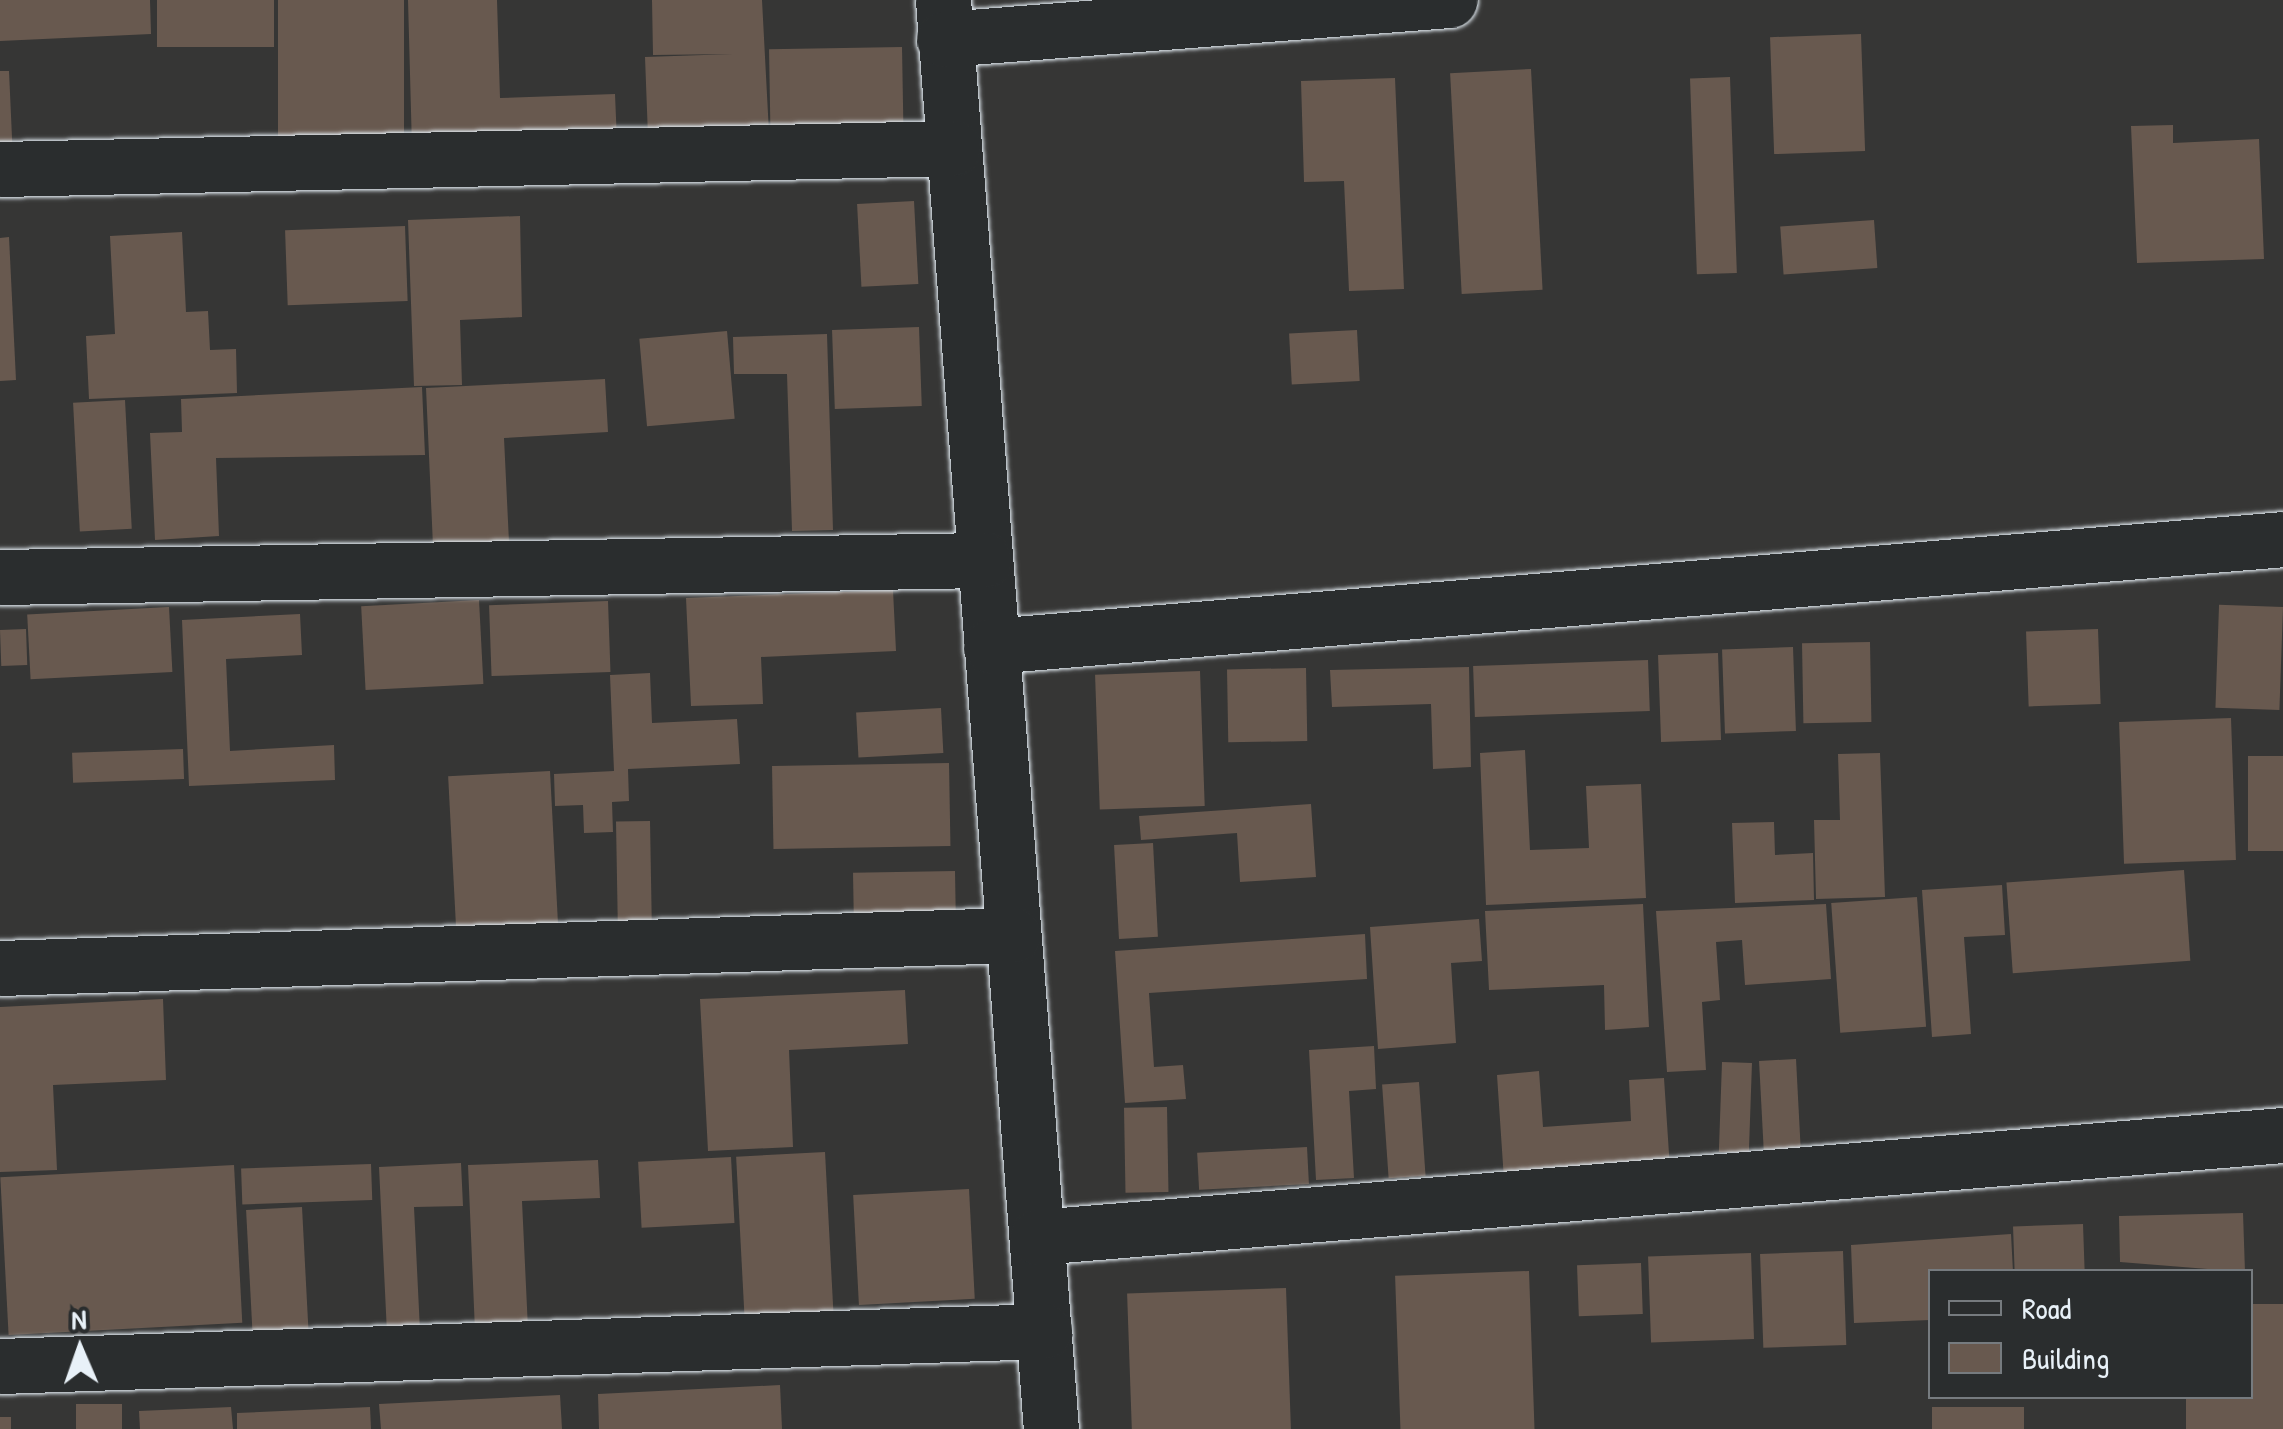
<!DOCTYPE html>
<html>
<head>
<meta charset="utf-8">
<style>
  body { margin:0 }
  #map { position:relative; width:2283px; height:1429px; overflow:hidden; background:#363635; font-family:"Patrick Hand",sans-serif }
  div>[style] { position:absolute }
  .building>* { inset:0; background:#68594f; transform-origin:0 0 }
  .roads { filter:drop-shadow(0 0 2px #e8f1f8) drop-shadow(0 0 2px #e8f1f8) }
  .minor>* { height:55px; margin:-27.5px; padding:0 27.5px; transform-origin:27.5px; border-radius:27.5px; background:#2a2d2e }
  span { translate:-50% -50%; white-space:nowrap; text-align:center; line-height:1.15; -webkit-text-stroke:8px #2a2d2e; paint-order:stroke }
  .legend { position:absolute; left:1928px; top:1269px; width:325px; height:130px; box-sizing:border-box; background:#2a2d2e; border:2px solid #767b7f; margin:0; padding:12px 18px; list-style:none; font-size:30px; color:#e8f1f8 }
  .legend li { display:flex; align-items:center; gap:20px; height:50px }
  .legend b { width:50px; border:2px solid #767b7f }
  .north { position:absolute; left:30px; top:1299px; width:100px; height:100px; -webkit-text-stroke:8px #2a2d2e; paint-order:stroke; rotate:358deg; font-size:28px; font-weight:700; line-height:40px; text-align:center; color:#e8f1f8 }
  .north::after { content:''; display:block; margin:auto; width:35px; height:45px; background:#e8f1f8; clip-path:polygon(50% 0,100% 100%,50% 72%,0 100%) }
</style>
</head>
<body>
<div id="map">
  <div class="building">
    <i style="clip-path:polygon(0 0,150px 0,151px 34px,0 41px)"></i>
    <i style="left:157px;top:0;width:117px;height:47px"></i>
    <i style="left:278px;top:0;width:126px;height:150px"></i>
    <i style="clip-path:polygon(408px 0,497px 0,500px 98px,615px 94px,617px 142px,412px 148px)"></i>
    <i style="clip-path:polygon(652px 0,762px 0,769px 133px,648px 137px,645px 57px,733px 54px,653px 55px)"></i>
    <i style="left:1861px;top:34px;width:117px;height:91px;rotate:88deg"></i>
    <i style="left:902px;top:47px;width:79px;height:133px;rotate:89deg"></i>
    <i style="left:1531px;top:69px;width:221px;height:81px;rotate:87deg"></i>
    <i style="clip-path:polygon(0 71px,9px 71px,13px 160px,0 160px)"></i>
    <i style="left:1730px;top:77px;width:196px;height:40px;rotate:88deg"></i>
    <i style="clip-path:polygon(1395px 78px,1404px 289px,1349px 291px,1344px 181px,1304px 182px,1301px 81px)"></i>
    <i style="clip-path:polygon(2173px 125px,2173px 143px,2259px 139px,2264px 259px,2137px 263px,2131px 126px)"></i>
    <i style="left:914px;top:201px;width:83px;height:57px;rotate:87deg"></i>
    <i style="clip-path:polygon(520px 216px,522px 317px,460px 320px,462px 385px,414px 386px,408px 220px)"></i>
    <i style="left:1874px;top:220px;width:48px;height:94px;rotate:86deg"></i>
    <i style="left:405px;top:226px;width:75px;height:120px;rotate:88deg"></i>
    <i style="clip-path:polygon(182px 232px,186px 312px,208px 311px,210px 350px,236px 349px,237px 393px,89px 399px,86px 336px,115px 334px,110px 236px)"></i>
    <i style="clip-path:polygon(9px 237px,16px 380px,0 381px,0 238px)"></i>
    <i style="left:919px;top:327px;width:79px;height:87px;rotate:88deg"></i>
    <i style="left:1357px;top:330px;width:51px;height:68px;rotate:87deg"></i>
    <i style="left:727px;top:331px;width:88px;height:88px;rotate:85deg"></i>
    <i style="clip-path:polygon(827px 334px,833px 530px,792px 531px,787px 374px,734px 374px,733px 337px)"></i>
    <i style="clip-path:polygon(605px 379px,608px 432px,504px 438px,509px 542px,433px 546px,426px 388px)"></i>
    <i style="clip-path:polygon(422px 387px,425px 455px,216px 458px,219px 536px,155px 540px,150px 433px,182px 432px,181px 399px)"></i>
    <i style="left:125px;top:400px;width:129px;height:52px;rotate:87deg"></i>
    <i style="clip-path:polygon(893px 590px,896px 651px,761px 657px,763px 704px,691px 706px,686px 598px)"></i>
    <i style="left:479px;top:600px;width:84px;height:118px;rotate:87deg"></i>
    <i style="left:608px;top:601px;width:71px;height:119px;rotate:88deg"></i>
    <i style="left:169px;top:607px;width:65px;height:142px;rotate:87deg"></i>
    <i style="left:2283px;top:607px;width:103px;height:64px;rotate:92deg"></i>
    <i style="clip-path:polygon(300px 614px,302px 655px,226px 659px,230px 751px,334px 745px,335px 780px,189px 786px,182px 620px)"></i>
    <i style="left:26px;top:629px;width:36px;height:26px;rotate:88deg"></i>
    <i style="left:2098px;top:629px;width:75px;height:72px;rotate:88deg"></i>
    <i style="left:1870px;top:642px;width:80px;height:68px;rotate:89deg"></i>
    <i style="left:1793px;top:647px;width:84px;height:71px;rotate:88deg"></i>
    <i style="left:1718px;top:653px;width:87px;height:60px;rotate:88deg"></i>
    <i style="left:1648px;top:660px;width:51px;height:175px;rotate:88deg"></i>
    <i style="clip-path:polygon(1469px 667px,1471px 767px,1433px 769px,1431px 704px,1332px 707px,1330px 670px)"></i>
    <i style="left:1306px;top:668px;width:73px;height:79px;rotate:89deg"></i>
    <i style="left:1200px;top:671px;width:135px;height:105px;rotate:88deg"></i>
    <i style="clip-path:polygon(650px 673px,652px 723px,737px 719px,740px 764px,628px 769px,629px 801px,612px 802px,613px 832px,584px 833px,583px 805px,555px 806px,554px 774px,614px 771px,610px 675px)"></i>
    <i style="left:941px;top:708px;width:45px;height:85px;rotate:87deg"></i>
    <i style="left:2231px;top:718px;width:142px;height:112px;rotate:88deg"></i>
    <i style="left:183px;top:749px;width:30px;height:111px;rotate:88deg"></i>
    <i style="clip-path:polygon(1525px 750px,1530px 850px,1589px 848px,1586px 786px,1641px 784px,1646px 898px,1486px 905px,1480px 753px)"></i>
    <i style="clip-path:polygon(1880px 753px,1885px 897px,1816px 899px,1814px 820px,1840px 820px,1838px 754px)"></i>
    <i style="left:2283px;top:756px;width:95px;height:35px;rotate:90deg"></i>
    <i style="left:949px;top:763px;width:83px;height:177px;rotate:89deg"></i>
    <i style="left:550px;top:771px;width:159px;height:102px;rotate:87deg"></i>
    <i style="clip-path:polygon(1311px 804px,1316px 877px,1240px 882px,1237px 833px,1141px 840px,1139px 816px)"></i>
    <i style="left:650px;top:821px;width:104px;height:34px;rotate:89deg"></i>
    <i style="clip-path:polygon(1774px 822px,1775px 855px,1813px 853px,1814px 900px,1735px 903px,1732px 823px)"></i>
    <i style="left:1153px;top:843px;width:94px;height:39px;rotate:87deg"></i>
    <i style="left:2184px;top:870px;width:91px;height:178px;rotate:86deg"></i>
    <i style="left:955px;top:871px;width:50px;height:102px;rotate:89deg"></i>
    <i style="clip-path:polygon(2002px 885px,2005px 935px,1964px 937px,1971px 1034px,1932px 1037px,1922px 890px)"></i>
    <i style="left:1917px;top:897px;width:130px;height:86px;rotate:86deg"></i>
    <i style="clip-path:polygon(1643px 904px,1649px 1027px,1605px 1030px,1604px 985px,1489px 990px,1485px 911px)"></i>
    <i style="clip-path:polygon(1826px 904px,1831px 979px,1745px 985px,1742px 940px,1716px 942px,1720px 1000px,1702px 1002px,1706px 1070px,1667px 1072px,1656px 911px)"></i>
    <i style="clip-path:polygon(1479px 919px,1482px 961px,1451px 963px,1456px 1043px,1378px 1049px,1370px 927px)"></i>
    <i style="clip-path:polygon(1365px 934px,1367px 979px,1149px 993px,1154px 1067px,1183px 1065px,1186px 1099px,1125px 1103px,1115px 951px)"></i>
    <i style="clip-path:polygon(905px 990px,908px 1044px,789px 1050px,793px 1147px,708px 1151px,700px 999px)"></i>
    <i style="clip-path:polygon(163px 999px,166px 1080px,53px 1085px,57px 1170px,0 1172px,0 1007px)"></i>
    <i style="clip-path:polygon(1374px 1046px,1376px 1089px,1349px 1091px,1354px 1178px,1316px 1180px,1309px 1050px)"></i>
    <i style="left:1796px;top:1059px;width:89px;height:37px;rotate:87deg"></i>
    <i style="left:1722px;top:1062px;width:30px;height:90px;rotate:2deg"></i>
    <i style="clip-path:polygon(1539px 1071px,1543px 1127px,1631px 1121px,1629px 1080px,1664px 1078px,1670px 1169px,1504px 1180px,1497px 1075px)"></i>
    <i style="left:1419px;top:1082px;width:94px;height:37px;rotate:86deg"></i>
    <i style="left:1167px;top:1107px;width:85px;height:43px;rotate:89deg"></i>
    <i style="left:1307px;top:1147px;width:37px;height:110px;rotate:87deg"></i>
    <i style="left:825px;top:1152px;width:163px;height:89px;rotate:87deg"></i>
    <i style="left:731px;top:1157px;width:66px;height:93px;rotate:87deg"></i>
    <i style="clip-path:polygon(598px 1160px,600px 1198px,522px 1201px,528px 1329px,475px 1331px,468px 1165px)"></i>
    <i style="clip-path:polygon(461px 1163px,463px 1206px,414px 1207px,420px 1331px,387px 1333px,379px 1167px)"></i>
    <i style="left:371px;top:1164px;width:36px;height:130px;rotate:88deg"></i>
    <i style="left:234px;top:1165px;width:158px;height:234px;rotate:87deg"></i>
    <i style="left:969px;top:1189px;width:110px;height:116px;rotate:87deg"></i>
    <i style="left:302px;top:1207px;width:125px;height:56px;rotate:87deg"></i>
    <i style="clip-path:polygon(2243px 1213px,2245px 1272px,2120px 1262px,2119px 1216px)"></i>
    <i style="left:2083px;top:1224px;width:48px;height:70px;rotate:88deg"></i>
    <i style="clip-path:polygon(2011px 1234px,2013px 1272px,1930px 1272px,1930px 1320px,1854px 1323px,1851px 1245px)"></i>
    <i style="left:1843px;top:1251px;width:94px;height:83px;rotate:88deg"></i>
    <i style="left:1751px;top:1253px;width:86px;height:103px;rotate:88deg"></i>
    <i style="left:1641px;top:1263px;width:51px;height:64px;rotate:88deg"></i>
    <i style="left:1529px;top:1271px;width:158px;height:134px;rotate:88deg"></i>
    <i style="left:1286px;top:1288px;width:141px;height:159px;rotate:88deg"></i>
    <i style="left:2283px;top:1304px;width:125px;height:33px;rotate:90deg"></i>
    <i style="clip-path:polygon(780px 1385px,782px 1429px,599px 1429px,598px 1394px)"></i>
    <i style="clip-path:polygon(560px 1395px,562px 1429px,381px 1429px,379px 1404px)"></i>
    <i style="left:2186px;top:1396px;width:64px;height:33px"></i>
    <i style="left:122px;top:1404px;width:25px;height:46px;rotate:90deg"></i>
    <i style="clip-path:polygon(231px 1407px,233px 1429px,140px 1429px,139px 1411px)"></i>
    <i style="clip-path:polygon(370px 1407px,371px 1429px,237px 1429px,237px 1413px)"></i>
    <i style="left:2024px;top:1407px;width:22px;height:92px;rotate:90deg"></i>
    <i style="left:0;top:1417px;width:11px;height:12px"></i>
  </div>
  <div class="roads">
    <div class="minor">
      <i style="left:943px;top:0;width:1433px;rotate:85.68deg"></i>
      <i style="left:944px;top:39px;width:507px;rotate:-4.42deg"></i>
      <i style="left:0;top:169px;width:953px;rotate:-1.26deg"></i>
      <i style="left:0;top:577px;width:984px;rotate:-0.99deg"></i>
      <i style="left:991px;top:646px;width:1296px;rotate:-4.73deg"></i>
      <i style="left:0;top:968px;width:1014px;rotate:-1.87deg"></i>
      <i style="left:1037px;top:1237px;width:1250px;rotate:-4.68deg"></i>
      <i style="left:0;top:1366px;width:1045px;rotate:-1.92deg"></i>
    </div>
  </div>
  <ul class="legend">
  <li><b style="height:12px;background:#2a2d2e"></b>Road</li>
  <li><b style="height:28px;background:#68594f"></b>Building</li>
  </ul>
  <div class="north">N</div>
</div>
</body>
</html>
